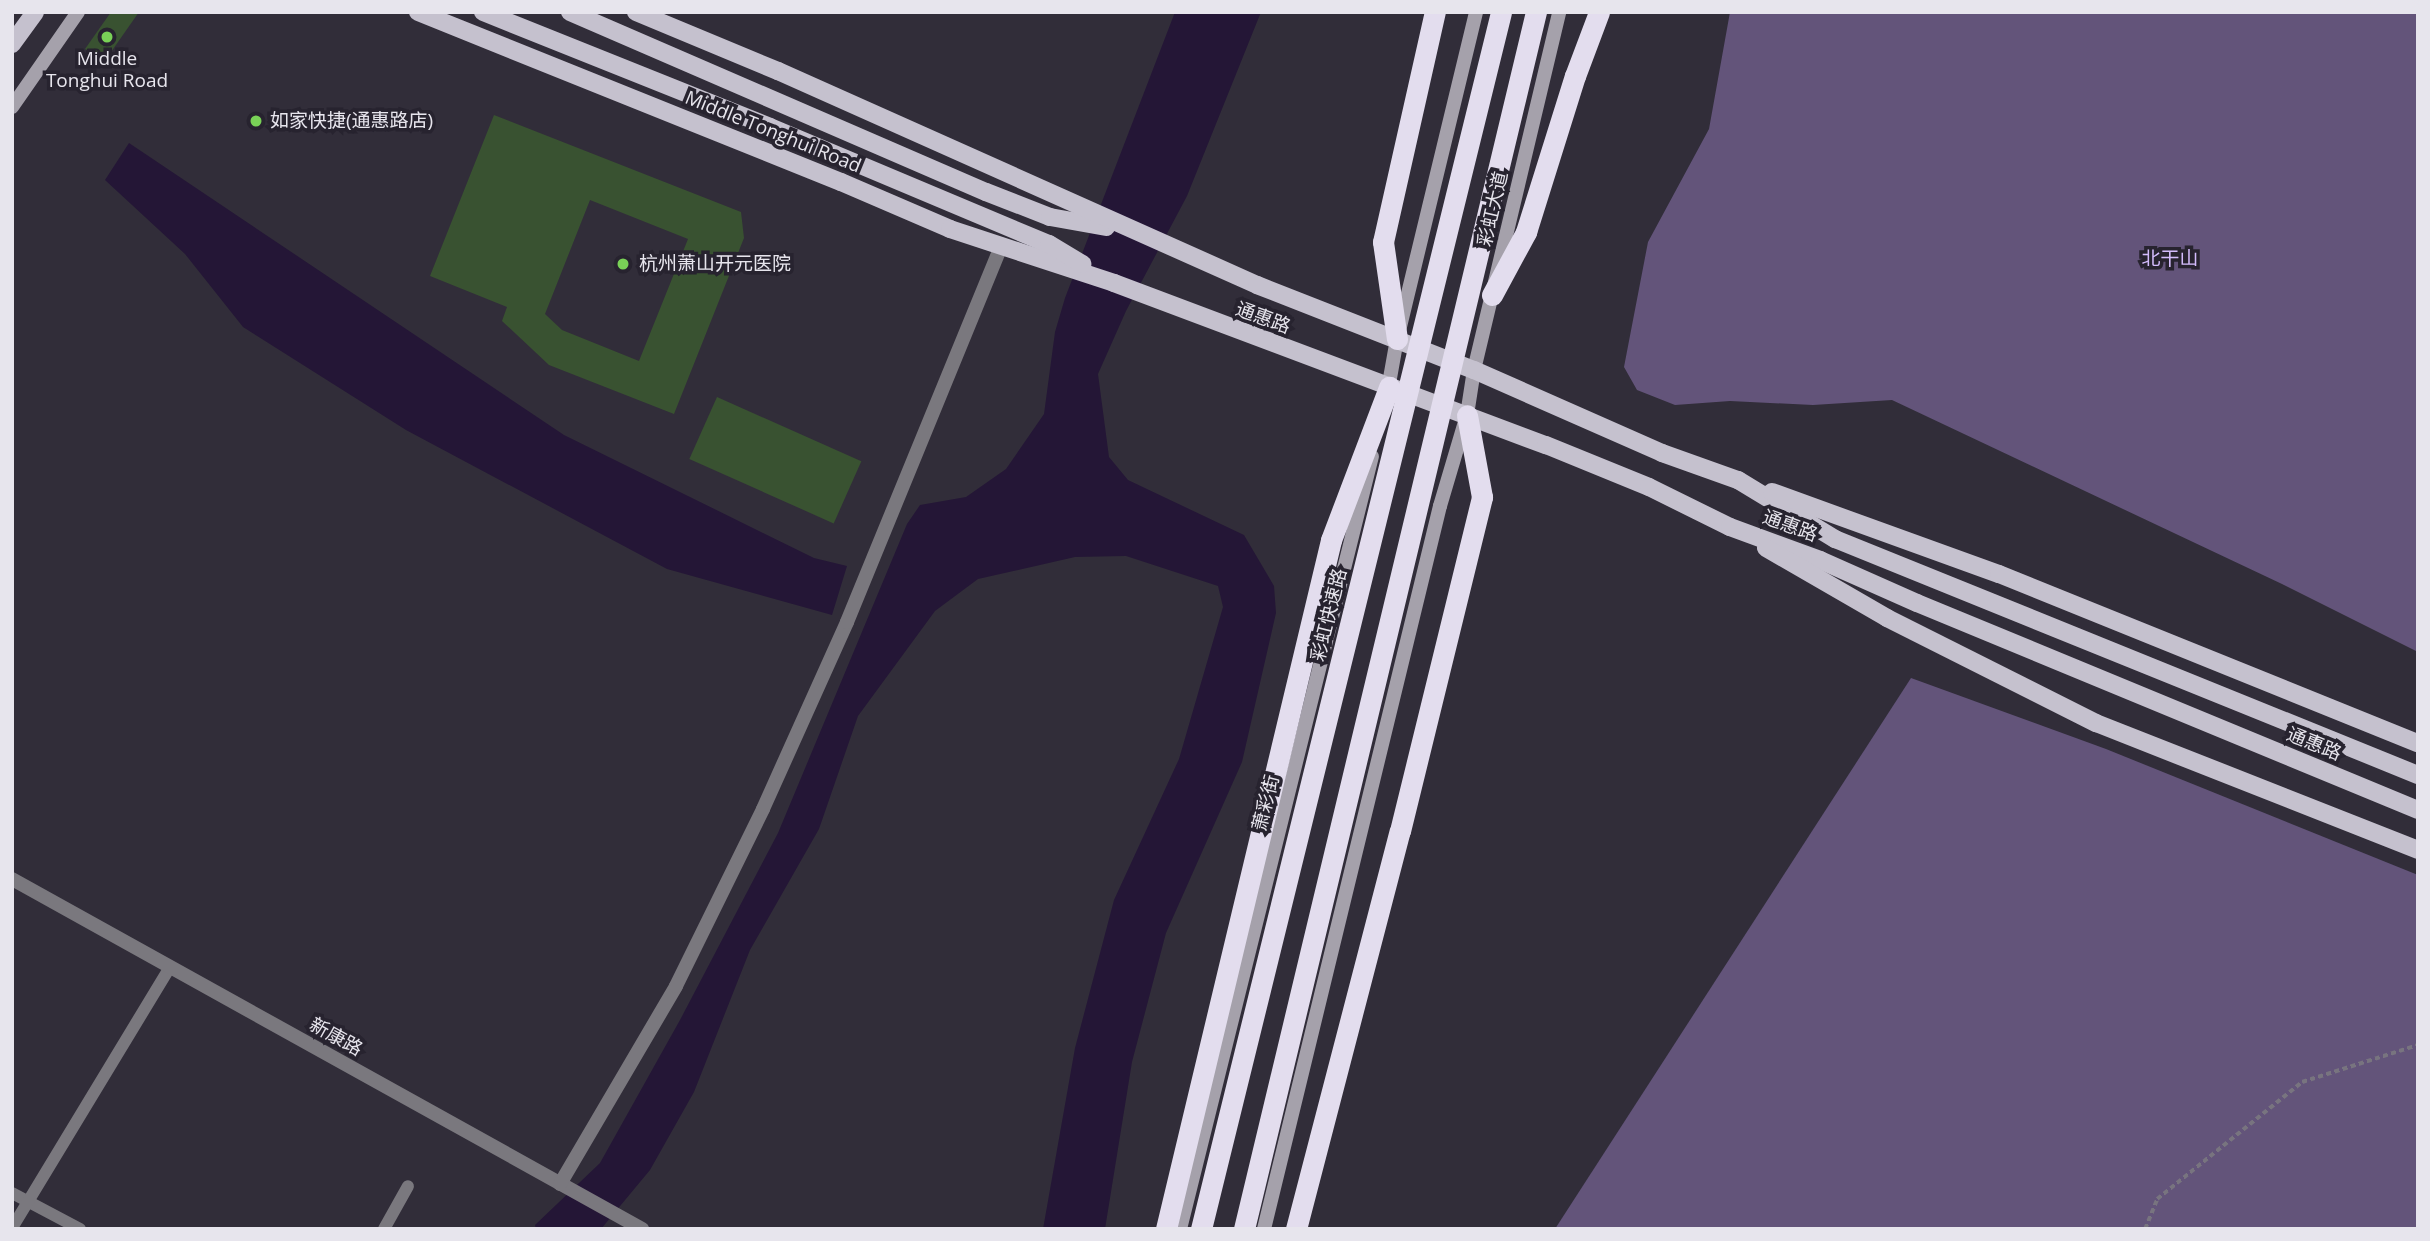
<!DOCTYPE html>
<html>
<head>
<meta charset="utf-8">
<style>
  body { margin:0 }
  #map { position:relative; width:2430px; height:1241px; overflow:hidden; background:#312d39; font-family:"Open Sans","Noto Sans SC",sans-serif }
  div>[style] { position:absolute }
  .forest>* { inset:0; background:#63547a }
  .water>* { inset:0; background:#241636 }
  .building>* { inset:0; background:#395231; transform-origin:0 0 }
  .path>* { height:3.5px; margin-top:-1.75px; transform-origin:0; background:repeating-linear-gradient(90deg,#78747f 0 5px,transparent 0 8.5px) }
  .lane>* { height:12px; margin:-6px; padding:0 6px; transform-origin:6px; border-radius:6px; background:#7a787e }
  .street>* { height:14px; margin:-7px; padding:0 7px; transform-origin:7px; border-radius:7px; background:#7a787e }
  .secondary>* { height:14px; margin:-7px; padding:0 7px; transform-origin:7px; border-radius:7px; background:#a5a1ab }
  .primary>* { height:18px; margin:-9px; padding:0 9px; transform-origin:9px; border-radius:9px; background:#c5c1ce }
  .highway>* { height:21px; margin:-10.5px; padding:0 10.5px; transform-origin:10.5px; border-radius:10.5px; background:#e3ddee }
  .highway-bridge>* { height:21px; margin:-10.5px; padding:0 10.5px; transform-origin:10.5px; border-radius:10.5px; background:#e3ddee }
  .dots>* { width:19px; height:19px; translate:-50% -50%; box-sizing:border-box; border:4px solid #27232f; border-radius:50% }
  span { translate:-50% -50%; white-space:nowrap; text-align:center; line-height:1.15; -webkit-text-stroke:7px #27232f; paint-order:stroke }
  .poi-label { font-size:19px; color:#e7e5ed }
  .left { translate:0 -50%; text-align:left }
  .street-label { font-size:19px; color:#e7e5ed }
  .park-label { font-size:19px; color:#d3bbfc }
  .frame { position:absolute; inset:0; border:14px solid #e7e5ed; pointer-events:none }
</style>
</head>
<body>
<div id="map">
  <div class="forest">
    <i style="clip-path:polygon(1730px 12px,2418px 12px,2418px 652px,2282px 584px,1892px 400px,1813px 405px,1730px 401px,1675px 405px,1637px 390px,1624px 367px,1648px 242px,1709px 129px)"></i>
    <i style="clip-path:polygon(1911px 678px,2106px 749px,2418px 875px,2418px 1229px,1555px 1229px)"></i>
  </div>
  <div class="water">
    <i style="clip-path:polygon(1175px 12px,1261px 12px,1187px 196px,1126px 311px,1098px 374px,1109px 457px,1128px 480px,1244px 535px,1274px 586px,1276px 613px,1242px 762px,1166px 933px,1132px 1062px,1105px 1229px,1043px 1229px,1075px 1048px,1114px 900px,1179px 759px,1223px 607px,1218px 586px,1126px 556px,1075px 557px,978px 579px,935px 611px,858px 716px,819px 829px,750px 950px,694px 1092px,650px 1170px,601px 1229px,536px 1229px,535px 1225px,600px 1163px,680px 1020px,778px 833px,907px 524px,920px 505px,966px 497px,1006px 469px,1044px 414px,1055px 332px,1065px 298px)"></i>
    <i style="clip-path:polygon(129px 143px,564px 435px,814px 558px,847px 566px,832px 615px,667px 569px,406px 430px,243px 327px,185px 254px,105px 180px)"></i>
  </div>
  <div class="building">
    <i style="clip-path:polygon(111px 12px,139px 12px,104px 62px,85px 49px)"></i>
    <i style="clip-path:polygon(evenodd,494px 115px,741px 212px,744px 238px,674px 414px,549px 365px,502px 321px,507px 307px,430px 276px,494px 115px,590px 200px,688px 239px,639px 361px,562px 330px,545px 314px,590px 200px)"></i>
    <i style="left:717px;top:397px;width:158px;height:68px;rotate:24deg"></i>
  </div>
  <div class="path">
    <i style="left:2145px;top:1229px;width:32px;rotate:-68deg"></i>
    <i style="left:2157px;top:1199px;width:186px;rotate:-38.9deg"></i>
    <i style="left:2302px;top:1082px;width:122px;rotate:-17.7deg"></i>
  </div>
  <div class="lane">
    <i style="left:12px;top:1193px;width:77px;rotate:27.9deg"></i>
    <i style="left:12px;top:1228px;width:305px;rotate:-58.8deg"></i>
    <i style="left:384px;top:1229px;width:49px;rotate:-60.8deg"></i>
  </div>
  <div class="street">
    <i style="left:12px;top:879px;width:721px;rotate:29.05deg"></i>
    <i style="left:560px;top:1184px;width:229px;rotate:-59.6deg"></i>
    <i style="left:676px;top:986px;width:197px;rotate:-63.8deg"></i>
    <i style="left:763px;top:809px;width:205px;rotate:-65.8deg"></i>
    <i style="left:847px;top:622px;width:408px;rotate:-67.7deg"></i>
  </div>
  <div class="secondary">
    <i style="left:12px;top:107px;width:116px;rotate:-55.2deg"></i>
    <i style="left:1387px;top:395px;width:57px;rotate:-79.9deg"></i>
    <i style="left:1397px;top:339px;width:336px;rotate:-76.4deg"></i>
    <i style="left:1180px;top:1229px;width:796px;rotate:-76.05deg"></i>
    <i style="left:1264px;top:1229px;width:744px;rotate:-76.32deg"></i>
    <i style="left:1440px;top:506px;width:95px;rotate:-73.5deg"></i>
    <i style="left:1467px;top:415px;width:46px;rotate:-81.2deg"></i>
    <i style="left:1474px;top:370px;width:368px;rotate:-76.6deg"></i>
  </div>
  <div class="primary">
    <i style="left:418px;top:12px;width:456px;rotate:21.9deg"></i>
    <i style="left:841px;top:182px;width:119px;rotate:23.3deg"></i>
    <i style="left:950px;top:229px;width:173px;rotate:18.2deg"></i>
    <i style="left:1114px;top:283px;width:461px;rotate:20.6deg"></i>
    <i style="left:1546px;top:445px;width:111px;rotate:22.2deg"></i>
    <i style="left:1649px;top:487px;width:90px;rotate:26.3deg"></i>
    <i style="left:1730px;top:527px;width:96px;rotate:20.1deg"></i>
    <i style="left:1820px;top:560px;width:106px;rotate:23.9deg"></i>
    <i style="left:1917px;top:603px;width:542px;rotate:22.45deg"></i>
    <i style="left:483px;top:12px;width:309px;rotate:21.8deg"></i>
    <i style="left:770px;top:127px;width:303px;rotate:22.8deg"></i>
    <i style="left:1049px;top:244px;width:39px;rotate:31deg"></i>
    <i style="left:570px;top:12px;width:453px;rotate:23.4deg"></i>
    <i style="left:986px;top:192px;width:69px;rotate:21.3deg"></i>
    <i style="left:1050px;top:217px;width:57px;rotate:10.1deg"></i>
    <i style="left:636px;top:12px;width:154px;rotate:22.6deg"></i>
    <i style="left:778px;top:71px;width:525px;rotate:24.07deg"></i>
    <i style="left:1257px;top:285px;width:233px;rotate:21.4deg"></i>
    <i style="left:1474px;top:370px;width:206px;rotate:23.8deg"></i>
    <i style="left:1662px;top:453px;width:81px;rotate:19.6deg"></i>
    <i style="left:1738px;top:480px;width:114px;rotate:31.3deg"></i>
    <i style="left:1835px;top:539px;width:629px;rotate:22.04deg"></i>
    <i style="left:12px;top:44px;width:39px;rotate:-54deg"></i>
    <i style="left:1772px;top:492px;width:241px;rotate:19.9deg"></i>
    <i style="left:1999px;top:574px;width:452px;rotate:22deg"></i>
    <i style="left:1766px;top:548px;width:140px;rotate:30deg"></i>
    <i style="left:1887px;top:618px;width:234px;rotate:26.7deg"></i>
    <i style="left:2096px;top:723px;width:346px;rotate:21.5deg"></i>
  </div>
  <div class="highway">
    <i style="left:1492px;top:295px;width:72px;rotate:-61.6deg"></i>
    <i style="left:1526px;top:232px;width:164px;rotate:-72.6deg"></i>
    <i style="left:1575px;top:76px;width:68px;rotate:-69.4deg"></i>
    <i style="left:1397px;top:339px;width:98px;rotate:-98.2deg"></i>
    <i style="left:1383px;top:242px;width:236px;rotate:-77.3deg"></i>
    <i style="left:1166px;top:1229px;width:708px;rotate:-76.53deg"></i>
    <i style="left:1331px;top:540px;width:164px;rotate:-69.2deg"></i>
    <i style="left:1296px;top:1229px;width:411px;rotate:-75.4deg"></i>
    <i style="left:1400px;top:831px;width:344px;rotate:-76.2deg"></i>
    <i style="left:1482px;top:497px;width:83px;rotate:-100.4deg"></i>
  </div>
  <div class="highway-bridge">
    <i style="left:1201px;top:1229px;width:1253px;rotate:-76.15deg"></i>
    <i style="left:1244px;top:1229px;width:1252px;rotate:-76.51deg"></i>
  </div>
  <div class="dots">
    <i style="left:107px;top:37px;background:#79d157"></i>
    <i style="left:256px;top:121px;background:#79d157"></i>
    <i style="left:623px;top:264px;background:#79d157"></i>
  </div>
  <div class="poi-label">
    <span style="left:107px;top:70px">Middle<br>Tonghui Road</span>
    <span class="left" style="left:270px;top:121px">如家快捷(通惠路店)</span>
    <span class="left" style="left:639px;top:264px">杭州萧山开元医院</span>
  </div>
  <div class="street-label">
    <span style="left:773px;top:132px;rotate:22deg">Middle Tonghui Road</span>
    <span style="left:1493px;top:209px;rotate:-77deg">彩虹大道</span>
    <span style="left:1263px;top:318px;rotate:20deg">通惠路</span>
    <span style="left:1790px;top:526px;rotate:20deg">通惠路</span>
    <span style="left:1329px;top:615px;rotate:-76deg">彩虹快速路</span>
    <span style="left:2314px;top:744px;rotate:22deg">通惠路</span>
    <span style="left:1266px;top:803px;rotate:-76deg">萧彩街</span>
    <span style="left:336px;top:1037px;rotate:29deg">新康路</span>
  </div>
  <div class="park-label">
    <span style="left:2170px;top:259px">北干山</span>
  </div>
  <div class="frame"></div>
</div>
</body>
</html>
